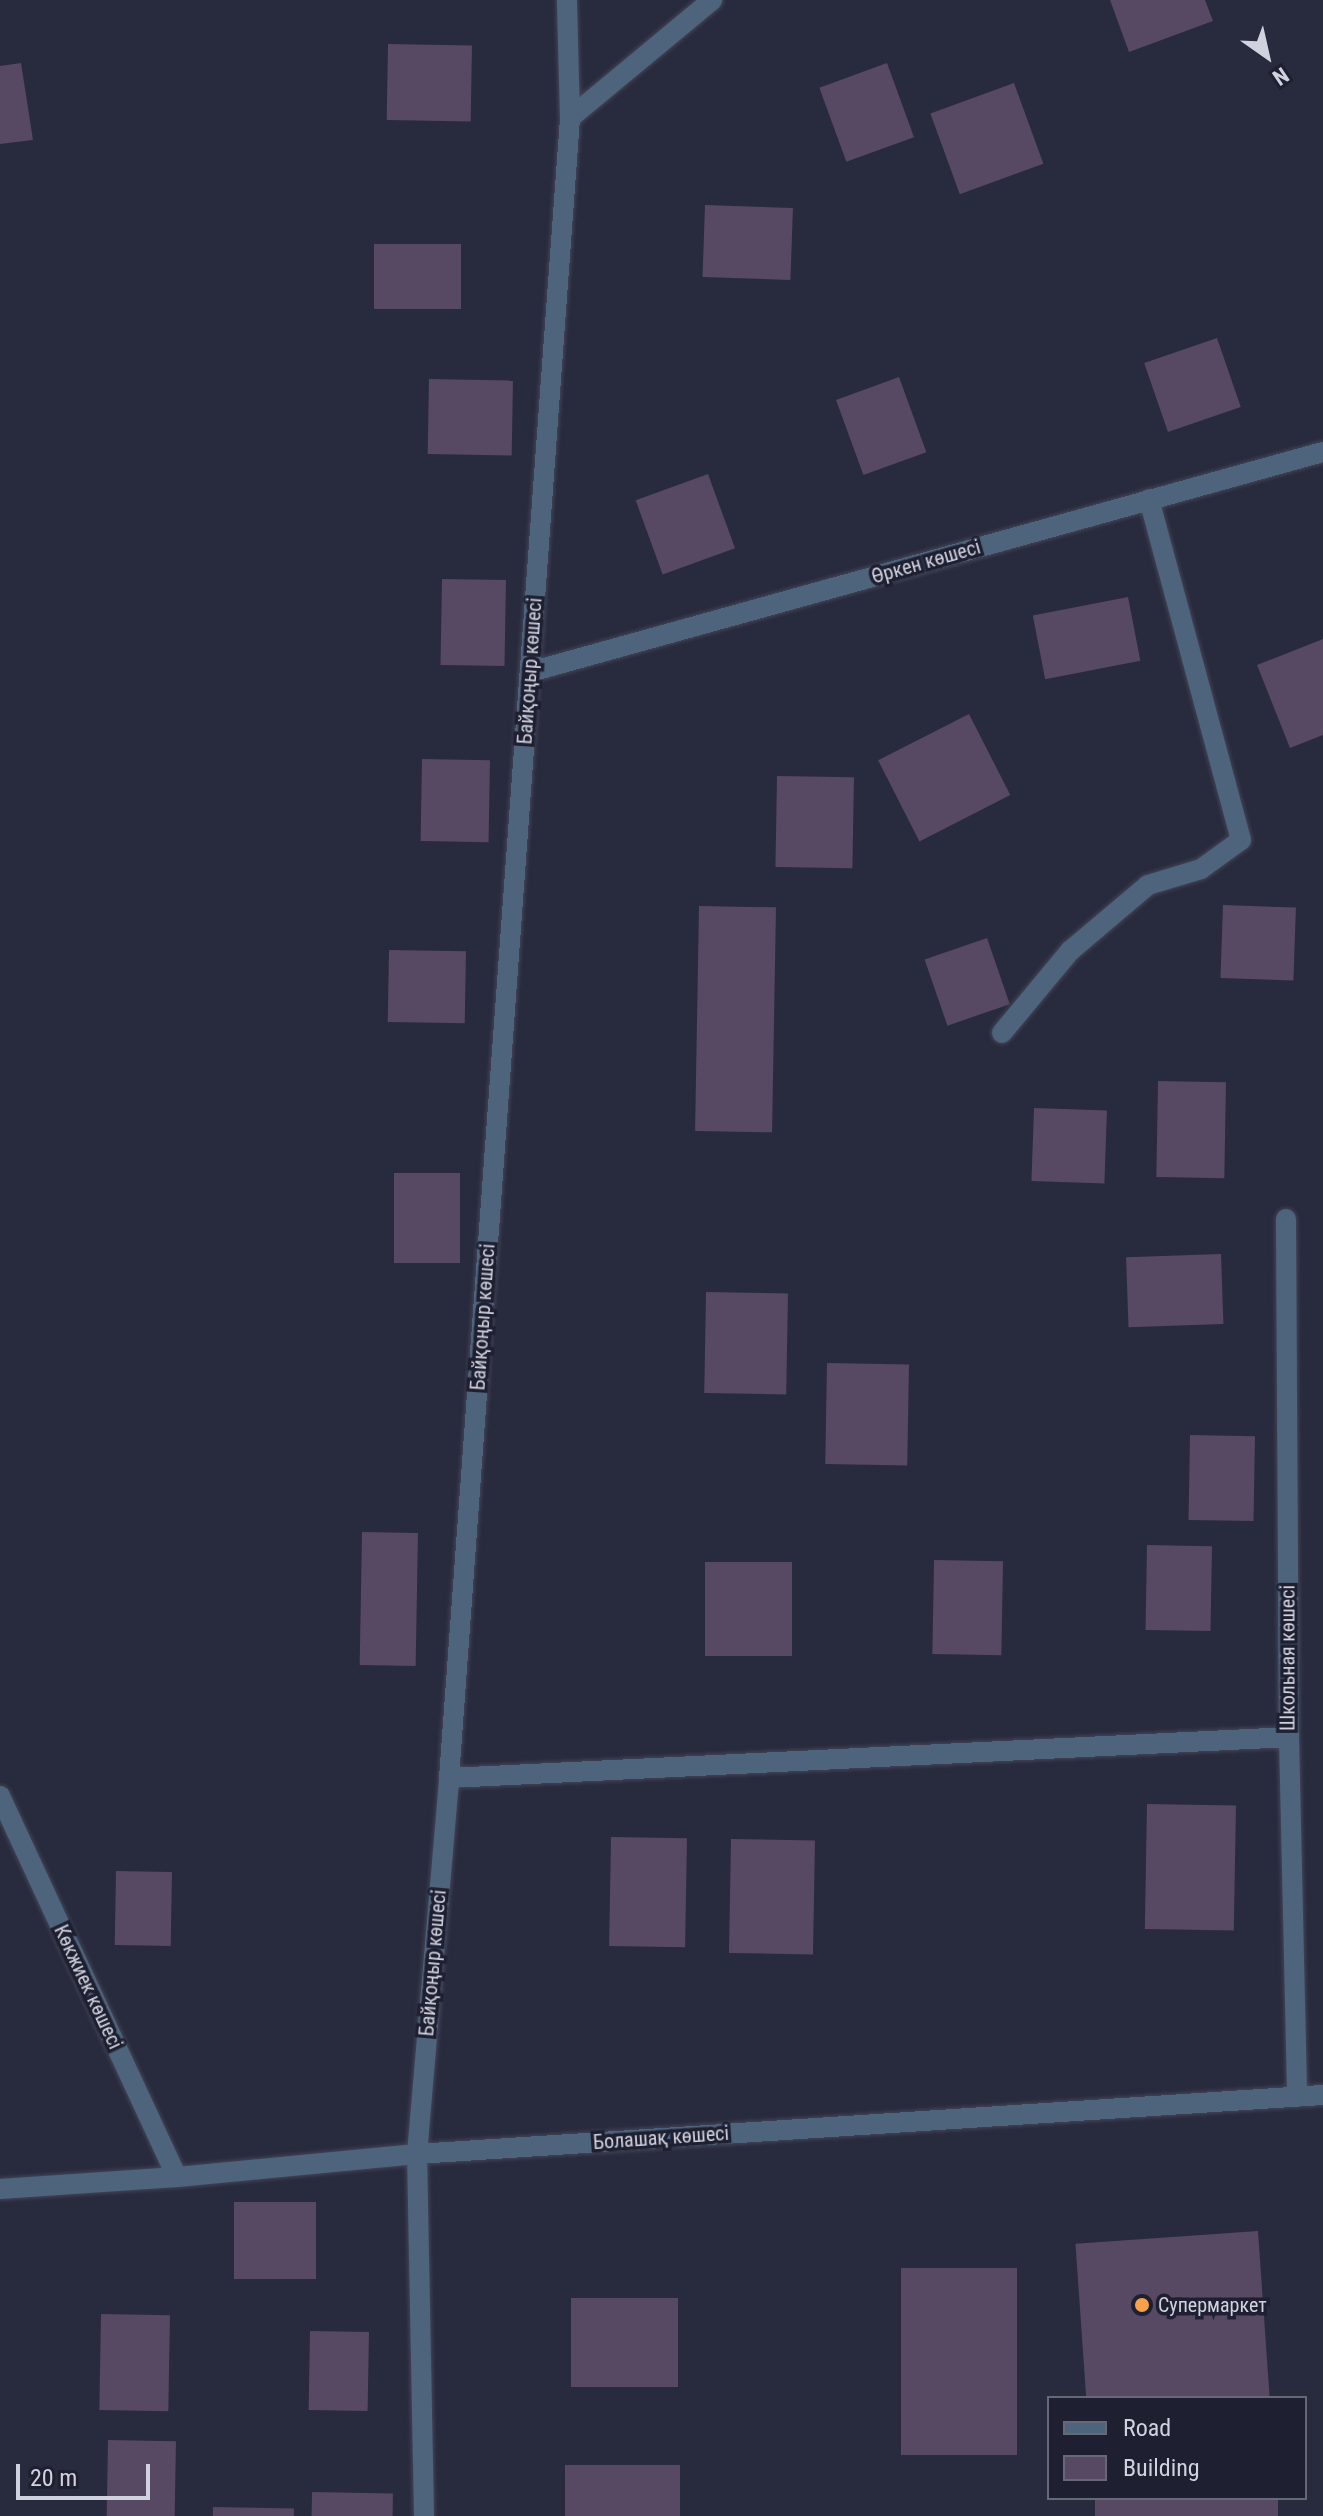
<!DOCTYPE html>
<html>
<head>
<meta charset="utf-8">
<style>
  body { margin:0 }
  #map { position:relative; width:1323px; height:2516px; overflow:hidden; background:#282a3d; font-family:"Roboto Condensed",sans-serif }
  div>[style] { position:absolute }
  .building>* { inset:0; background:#574863; transform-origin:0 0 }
  .roads { filter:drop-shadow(0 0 2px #434557) drop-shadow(0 0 2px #434557) }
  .minor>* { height:20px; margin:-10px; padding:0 10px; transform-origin:10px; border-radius:10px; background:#4e647d }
  .dots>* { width:22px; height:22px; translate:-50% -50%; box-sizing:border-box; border:4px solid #1e2032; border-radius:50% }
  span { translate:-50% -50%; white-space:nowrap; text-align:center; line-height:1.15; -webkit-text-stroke:7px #1e2032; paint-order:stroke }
  .street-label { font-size:20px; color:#d1d2df }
  .poi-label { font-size:20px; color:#d1d2df }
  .left { translate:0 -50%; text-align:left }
  .legend { position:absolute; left:1047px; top:2396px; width:260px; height:104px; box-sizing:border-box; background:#1e2032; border:2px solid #666777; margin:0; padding:10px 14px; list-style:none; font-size:24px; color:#d1d2df }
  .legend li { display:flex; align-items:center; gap:16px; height:40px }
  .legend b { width:40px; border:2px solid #666777 }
  .north { position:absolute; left:1227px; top:16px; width:80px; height:80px; -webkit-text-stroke:6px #1e2032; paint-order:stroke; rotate:146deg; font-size:22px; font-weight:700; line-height:32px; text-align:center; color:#d1d2df }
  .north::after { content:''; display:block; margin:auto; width:28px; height:36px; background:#d1d2df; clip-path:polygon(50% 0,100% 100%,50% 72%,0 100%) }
  .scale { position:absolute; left:16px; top:2464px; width:134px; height:36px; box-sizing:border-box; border:4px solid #d1d2df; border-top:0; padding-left:10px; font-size:24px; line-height:28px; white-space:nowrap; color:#d1d2df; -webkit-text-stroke:6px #1e2032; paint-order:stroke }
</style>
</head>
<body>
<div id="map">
  <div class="building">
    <i style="clip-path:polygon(1110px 0,1205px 0,1213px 21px,1129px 52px)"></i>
    <i style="left:388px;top:44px;width:84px;height:76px;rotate:1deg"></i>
    <i style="clip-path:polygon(21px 63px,33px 140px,0 144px,0 66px)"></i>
    <i style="left:887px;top:63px;width:79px;height:72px;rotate:70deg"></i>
    <i style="left:1014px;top:83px;width:86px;height:89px;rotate:70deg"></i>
    <i style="left:705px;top:205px;width:88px;height:72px;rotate:2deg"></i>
    <i style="left:374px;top:244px;width:87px;height:65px"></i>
    <i style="left:1217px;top:338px;width:73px;height:77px;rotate:71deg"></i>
    <i style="left:899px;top:377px;width:80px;height:67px;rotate:70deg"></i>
    <i style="left:429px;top:379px;width:84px;height:75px;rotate:1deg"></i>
    <i style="left:708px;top:474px;width:79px;height:77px;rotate:70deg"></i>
    <i style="left:442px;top:579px;width:64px;height:86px;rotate:1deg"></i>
    <i style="left:1128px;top:597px;width:65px;height:97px;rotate:79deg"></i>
    <i style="clip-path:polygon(1323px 639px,1323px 735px,1290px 748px,1257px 665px)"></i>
    <i style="left:969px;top:714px;width:91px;height:102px;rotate:63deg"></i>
    <i style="left:422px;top:759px;width:68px;height:82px;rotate:1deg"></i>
    <i style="left:777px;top:776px;width:77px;height:91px;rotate:1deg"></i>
    <i style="left:1223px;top:905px;width:73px;height:73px;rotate:2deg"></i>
    <i style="left:699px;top:906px;width:77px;height:225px;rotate:1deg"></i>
    <i style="left:987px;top:938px;width:70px;height:66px;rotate:71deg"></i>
    <i style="left:389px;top:950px;width:77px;height:72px;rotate:1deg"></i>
    <i style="left:1158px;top:1081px;width:68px;height:96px;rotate:1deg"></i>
    <i style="left:1034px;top:1108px;width:73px;height:73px;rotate:2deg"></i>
    <i style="left:394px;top:1173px;width:66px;height:90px"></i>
    <i style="left:1221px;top:1254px;width:70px;height:95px;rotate:88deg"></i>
    <i style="left:706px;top:1292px;width:82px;height:101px;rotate:1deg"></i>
    <i style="left:827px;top:1363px;width:82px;height:101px;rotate:1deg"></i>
    <i style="left:1190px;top:1435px;width:65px;height:85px;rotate:1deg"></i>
    <i style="left:362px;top:1532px;width:56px;height:133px;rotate:1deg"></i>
    <i style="left:1147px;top:1545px;width:65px;height:85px;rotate:1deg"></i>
    <i style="left:934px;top:1560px;width:69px;height:94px;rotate:1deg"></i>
    <i style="left:705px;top:1562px;width:87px;height:94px"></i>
    <i style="left:1147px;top:1804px;width:89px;height:125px;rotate:1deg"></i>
    <i style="left:611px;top:1837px;width:76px;height:109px;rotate:1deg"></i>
    <i style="left:731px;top:1839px;width:84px;height:114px;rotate:1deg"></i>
    <i style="left:116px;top:1871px;width:56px;height:74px;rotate:1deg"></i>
    <i style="left:234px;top:2202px;width:82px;height:77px"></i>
    <i style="left:1258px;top:2231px;width:167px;height:183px;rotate:86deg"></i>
    <i style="left:901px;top:2268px;width:116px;height:187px"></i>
    <i style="left:571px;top:2298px;width:107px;height:89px"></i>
    <i style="left:101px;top:2314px;width:69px;height:96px;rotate:1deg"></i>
    <i style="left:310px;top:2331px;width:59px;height:79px;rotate:1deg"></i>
    <i style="left:108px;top:2440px;width:68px;height:76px;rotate:1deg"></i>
    <i style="left:565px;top:2465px;width:115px;height:51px"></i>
    <i style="left:312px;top:2492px;width:81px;height:24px;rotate:1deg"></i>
    <i style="left:1095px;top:2498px;width:183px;height:18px"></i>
    <i style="left:213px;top:2507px;width:81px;height:9px;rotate:1deg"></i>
  </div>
  <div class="roads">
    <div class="minor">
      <i style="left:570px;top:118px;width:185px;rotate:-39.7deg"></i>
      <i style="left:530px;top:672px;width:823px;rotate:-15.51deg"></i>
      <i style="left:1002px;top:1033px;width:107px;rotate:-50.3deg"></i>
      <i style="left:1070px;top:951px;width:102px;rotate:-40.2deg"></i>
      <i style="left:1148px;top:885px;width:55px;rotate:-16.8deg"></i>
      <i style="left:1201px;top:869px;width:49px;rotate:-35.9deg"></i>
      <i style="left:1241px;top:840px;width:353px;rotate:-105.1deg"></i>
      <i style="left:1286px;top:1219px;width:518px;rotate:89.67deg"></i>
      <i style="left:1289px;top:1737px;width:360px;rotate:88.7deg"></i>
      <i style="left:449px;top:1778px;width:841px;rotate:-2.79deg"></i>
      <i style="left:0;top:1796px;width:420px;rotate:65.1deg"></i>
      <i style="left:0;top:2189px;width:177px;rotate:-3.9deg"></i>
      <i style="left:177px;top:2177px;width:241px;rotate:-5.5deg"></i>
      <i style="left:417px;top:2154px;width:908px;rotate:-3.73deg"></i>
      <i style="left:424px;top:2516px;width:362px;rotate:-91.1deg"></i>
      <i style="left:417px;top:2154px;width:377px;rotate:-85.1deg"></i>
      <i style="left:449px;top:1778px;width:1664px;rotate:-85.83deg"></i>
      <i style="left:570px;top:118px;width:118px;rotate:-91.5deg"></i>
    </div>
  </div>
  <div class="dots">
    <i style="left:1142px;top:2305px;background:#f8a14a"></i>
  </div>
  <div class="street-label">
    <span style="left:926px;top:562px;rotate:-16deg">Өркен көшесі</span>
    <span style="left:530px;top:671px;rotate:-86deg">Байқоңыр көшесі</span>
    <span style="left:483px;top:1317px;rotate:-86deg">Байқоңыр көшесі</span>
    <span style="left:1288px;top:1658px;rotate:-90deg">Школьная көшесі</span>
    <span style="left:433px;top:1963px;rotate:-85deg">Байқоңыр көшесі</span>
    <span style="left:88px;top:1987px;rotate:65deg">Көкжиек көшесі</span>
    <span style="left:661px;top:2138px;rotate:-4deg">Болашақ көшесі</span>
  </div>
  <div class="poi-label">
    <span class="left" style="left:1158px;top:2305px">Супермаркет</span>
  </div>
  <ul class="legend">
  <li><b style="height:10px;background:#4e647d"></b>Road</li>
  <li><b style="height:22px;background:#574863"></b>Building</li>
  </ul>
  <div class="north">N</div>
  <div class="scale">20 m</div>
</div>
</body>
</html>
